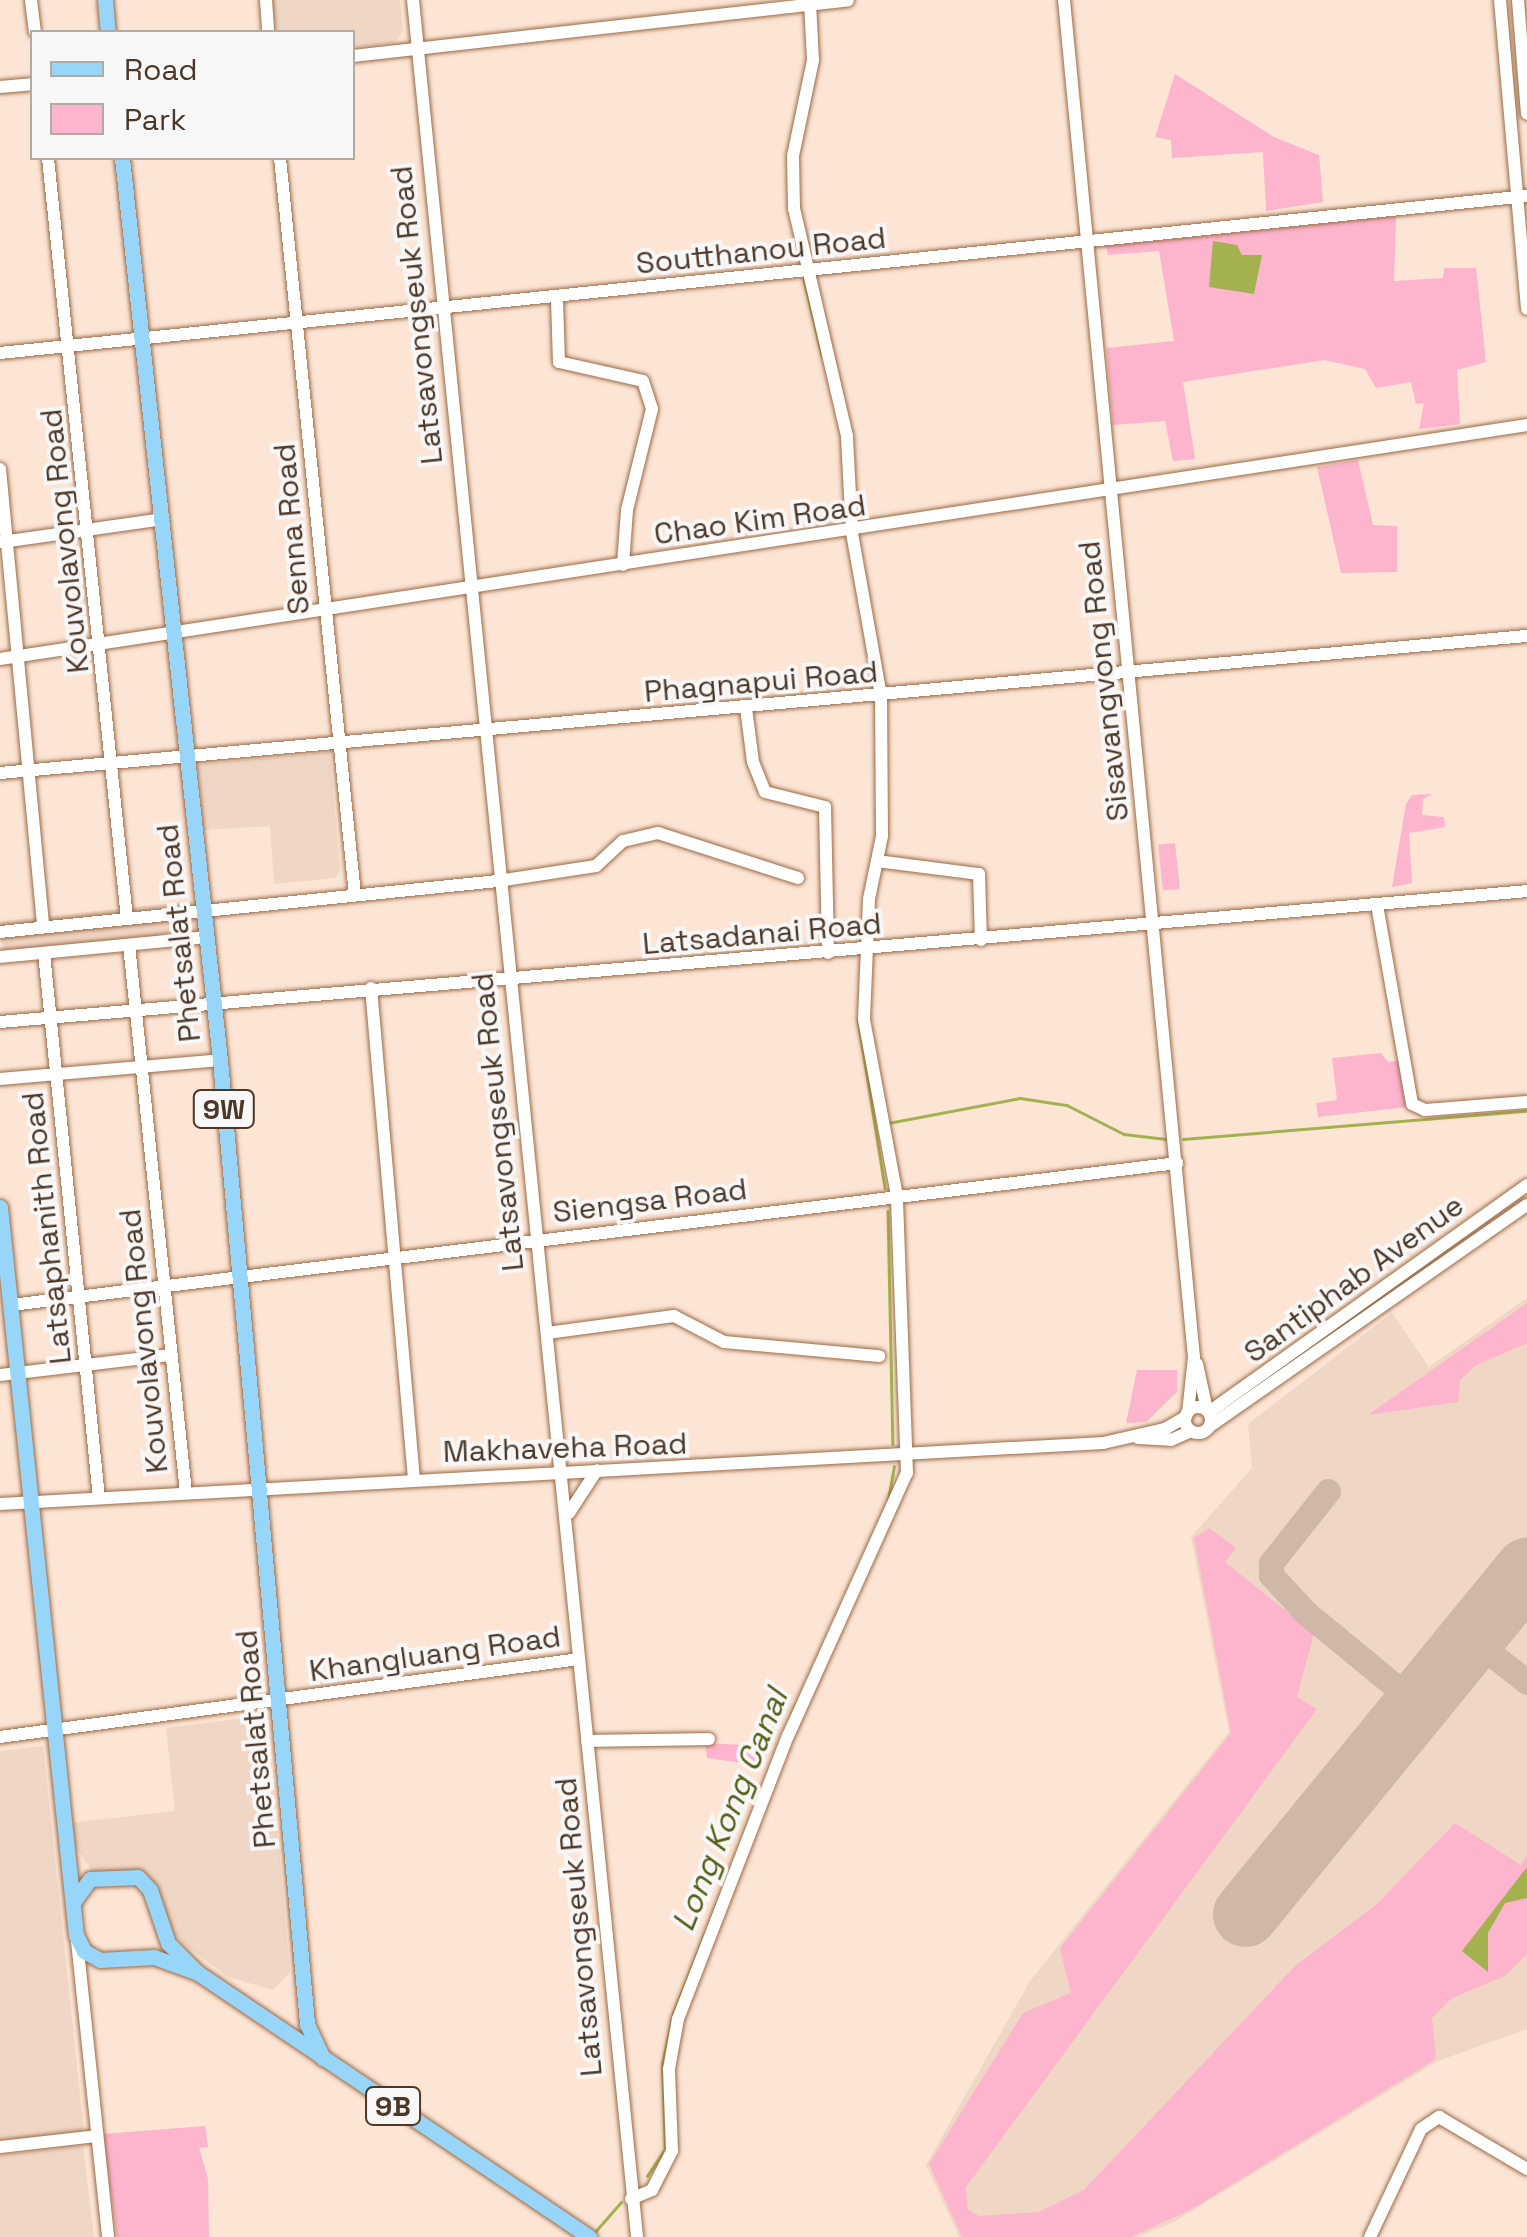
<!DOCTYPE html>
<html>
<head>
<meta charset="utf-8">
<style>
  body { margin:0 }
  #map { position:relative; width:1527px; height:2237px; overflow:hidden; background:#fce5d5; font-family:"Space Grotesk",sans-serif }
  div>[style] { position:absolute }
  .built>* { inset:0; background:#f0d6c4; transform-origin:0 0 }
  .green>* { inset:0; background:#fdb4cd; transform-origin:0 0 }
  .water>* { inset:0; background:#a3b24e }
  .stream>* { height:2.5px; margin:-1.25px; padding:0 1.25px; transform-origin:1.25px; border-radius:1.25px; background:#a3b24e }
  .taxiway>* { height:25px; margin:-12.5px; padding:0 12.5px; transform-origin:12.5px; border-radius:12.5px; background:#ceb8a8 }
  .runway>* { height:65px; margin:-32.5px; padding:0 32.5px; transform-origin:32.5px; border-radius:32.5px; background:#ceb8a8 }
  .roads { filter:drop-shadow(0 0 2px #9b6944) drop-shadow(0 0 2px #9b6944) }
  .minor>* { height:12px; margin:-6px; padding:0 6px; transform-origin:6px; border-radius:6px; background:#fff }
  .minor>.ring { margin:-6px; padding:0; box-sizing:content-box; background:none; border:12px solid #fff; border-radius:50% }
  .major>* { height:15px; margin:-7.5px; padding:0 7.5px; transform-origin:7.5px; border-radius:7.5px; background:#97d6f9 }
  span { translate:-50% -50%; white-space:nowrap; text-align:center; line-height:1.15; -webkit-text-stroke:8px #f7f7f7; paint-order:stroke }
  .shield-label span { padding:2px 8px; background:#f7f7f7; border:2px solid; border-radius:8px; -webkit-text-stroke-width:0 }
  .shield-label { font-size:28px; color:#4d3727; font-weight:700 }
  .street-label { font-size:30px; color:#4d3727 }
  .water-label { font-size:32px; color:#535d14; font-style:italic }
  .legend { position:absolute; left:30px; top:30px; width:325px; height:130px; box-sizing:border-box; background:#f7f7f7; border:2px solid #b3aaa4; margin:0; padding:12px 18px; list-style:none; font-size:30px; color:#4d3727 }
  .legend li { display:flex; align-items:center; gap:20px; height:50px }
  .legend b { width:50px; border:2px solid #b3aaa4 }
</style>
</head>
<body>
<div id="map">
  <div class="built">
    <i style="clip-path:polygon(273px 0,400px 0,403px 31px,394px 43px,353px 47px,352px 32px,276px 32px)"></i>
    <i style="clip-path:polygon(330px 752px,340px 871px,335px 878px,274px 884px,270px 826px,204px 830px,198px 764px)"></i>
    <i style="left:192px;top:901px;width:39px;height:193px;rotate:84deg"></i>
    <i style="clip-path:polygon(1527px 1298px,1527px 2029px,1438px 2061px,1174px 2222px,1137px 2237px,959px 2237px,926px 2165px,1030px 1981px,1229px 1732px,1191px 1537px,1252px 1468px,1248px 1424px,1392px 1313px,1429px 1367px)"></i>
    <i style="clip-path:polygon(259px 1716px,268px 1723px,290px 1972px,273px 1990px,228px 1977px,181px 1942px,165px 1923px,152px 1881px,140px 1871px,92px 1871px,71px 1840px,69px 1823px,175px 1811px,166px 1728px)"></i>
    <i style="clip-path:polygon(43px 1746px,84px 2133px,0 2142px,0 1751px)"></i>
    <i style="clip-path:polygon(83px 2146px,94px 2237px,0 2237px,0 2155px)"></i>
  </div>
  <div class="green">
    <i style="clip-path:polygon(1175px 74px,1274px 137px,1319px 155px,1323px 202px,1266px 211px,1263px 152px,1172px 158px,1171px 140px,1155px 137px)"></i>
    <i style="clip-path:polygon(1396px 216px,1394px 281px,1443px 278px,1444px 268px,1476px 268px,1486px 362px,1457px 370px,1460px 424px,1419px 429px,1424px 403px,1416px 404px,1411px 382px,1376px 388px,1365px 369px,1324px 360px,1183px 382px,1195px 459px,1173px 461px,1165px 421px,1113px 425px,1106px 348px,1174px 341px,1159px 251px,1108px 255px,1106px 246px)"></i>
    <i style="clip-path:polygon(1358px 460px,1373px 525px,1397px 526px,1397px 572px,1341px 573px,1317px 467px)"></i>
    <i style="clip-path:polygon(1432px 794px,1423px 799px,1422px 815px,1444px 817px,1445px 827px,1409px 833px,1412px 883px,1392px 887px,1406px 804px,1412px 795px)"></i>
    <i style="left:1175px;top:843px;width:46px;height:17px;rotate:84deg"></i>
    <i style="clip-path:polygon(1381px 1053px,1388px 1062px,1401px 1060px,1408px 1107px,1318px 1117px,1316px 1103px,1337px 1100px,1332px 1058px)"></i>
    <i style="clip-path:polygon(1527px 1303px,1527px 1343px,1476px 1365px,1460px 1380px,1458px 1402px,1368px 1415px)"></i>
    <i style="clip-path:polygon(1137px 1370px,1177px 1370px,1177px 1392px,1146px 1422px,1126px 1423px)"></i>
    <i style="clip-path:polygon(1209px 1528px,1236px 1548px,1225px 1562px,1314px 1633px,1297px 1697px,1317px 1709px,966px 2187px,968px 2210px,979px 2216px,1039px 2212px,1084px 2190px,1295px 1966px,1376px 1905px,1455px 1823px,1521px 1865px,1527px 1855px,1527px 1954px,1505px 1976px,1452px 1998px,1432px 2018px,1436px 2059px,1192px 2209px,1131px 2237px,962px 2237px,929px 2164px,1023px 2013px,1071px 1993px,1060px 1948px,1231px 1733px,1194px 1538px)"></i>
    <i style="clip-path:polygon(705px 1743px,764px 1746px,757px 1765px,707px 1758px)"></i>
    <i style="clip-path:polygon(205px 2126px,208px 2147px,199px 2148px,208px 2179px,209px 2237px,117px 2237px,103px 2134px)"></i>
  </div>
  <div class="water">
    <i style="clip-path:polygon(1213px 241px,1237px 245px,1242px 255px,1262px 255px,1254px 294px,1209px 287px)"></i>
    <i style="clip-path:polygon(1527px 1867px,1527px 1898px,1505px 1903px,1488px 1933px,1488px 1972px,1462px 1951px)"></i>
  </div>
  <div class="stream">
    <i style="left:804px;top:279px;width:78px;rotate:76.7deg"></i>
    <i style="left:858px;top:1019px;width:171px;rotate:80.9deg"></i>
    <i style="left:888px;top:1123px;width:134px;rotate:-10.7deg"></i>
    <i style="left:1020px;top:1098px;width:48px;rotate:8.5deg"></i>
    <i style="left:1067px;top:1105px;width:64px;rotate:27deg"></i>
    <i style="left:1124px;top:1134px;width:42px;rotate:6.8deg"></i>
    <i style="left:1183px;top:1139px;width:345px;rotate:-4.7deg"></i>
    <i style="left:888px;top:1211px;width:233px;rotate:88.8deg"></i>
    <i style="left:888px;top:1500px;width:34px;rotate:-80deg"></i>
    <i style="left:647px;top:2176px;width:32px;rotate:-56deg"></i>
    <i style="left:665px;top:2149px;width:85px;rotate:-92deg"></i>
    <i style="left:662px;top:2064px;width:51px;rotate:-77.6deg"></i>
    <i style="left:673px;top:2014px;width:334px;rotate:-68.4deg"></i>
    <i style="left:594px;top:2233px;width:41px;rotate:-48.9deg"></i>
  </div>
  <div class="taxiway">
    <i style="left:1328px;top:1491px;width:92px;rotate:128.4deg"></i>
    <i style="left:1271px;top:1563px;width:12px;rotate:90deg"></i>
    <i style="left:1271px;top:1575px;width:50px;rotate:47.4deg"></i>
    <i style="left:1305px;top:1612px;width:145px;rotate:39.4deg"></i>
    <i style="left:1471px;top:1638px;width:71px;rotate:38.2deg"></i>
  </div>
  <div class="runway">
    <i style="left:1245px;top:1914px;width:445px;rotate:-50.7deg"></i>
  </div>
  <div class="roads">
    <div class="minor">
      <i style="left:31px;top:0;width:32px;rotate:83deg"></i>
      <i style="left:266px;top:0;width:32px;rotate:86deg"></i>
      <i style="left:413px;top:0;width:2248px;rotate:84.28deg"></i>
      <i style="left:1064px;top:0;width:1363px;rotate:84.53deg"></i>
      <i style="left:1194px;top:1357px;width:56px;rotate:96.1deg"></i>
      <i style="left:1500px;top:0;width:310px;rotate:85deg"></i>
      <i style="left:1518px;top:0;width:114px;rotate:85.5deg"></i>
      <i style="left:352px;top:56px;width:499px;rotate:-6.4deg"></i>
      <i style="left:0;top:87px;width:32px;rotate:-5deg"></i>
      <i style="left:48px;top:158px;width:765px;rotate:84.07deg"></i>
      <i style="left:280px;top:158px;width:741px;rotate:84.19deg"></i>
      <i style="left:557px;top:299px;width:63px;rotate:88.2deg"></i>
      <i style="left:559px;top:362px;width:86px;rotate:12.7deg"></i>
      <i style="left:643px;top:381px;width:29px;rotate:72deg"></i>
      <i style="left:652px;top:409px;width:104px;rotate:103.9deg"></i>
      <i style="left:627px;top:510px;width:55px;rotate:94.2deg"></i>
      <i style="left:0;top:353px;width:1535px;rotate:-5.87deg"></i>
      <i style="left:0;top:469px;width:460px;rotate:84.6deg"></i>
      <i style="left:2px;top:542px;width:163px;rotate:-8.1deg"></i>
      <i style="left:0;top:659px;width:1545px;rotate:-8.71deg"></i>
      <i style="left:746px;top:708px;width:54px;rotate:82.6deg"></i>
      <i style="left:753px;top:762px;width:32px;rotate:68deg"></i>
      <i style="left:765px;top:792px;width:62px;rotate:14deg"></i>
      <i style="left:825px;top:807px;width:146px;rotate:88.8deg"></i>
      <i style="left:0;top:773px;width:1533px;rotate:-5.13deg"></i>
      <i style="left:877px;top:861px;width:103px;rotate:7.3deg"></i>
      <i style="left:979px;top:874px;width:66px;rotate:88.3deg"></i>
      <i style="left:1377px;top:905px;width:202px;rotate:80deg"></i>
      <i style="left:1412px;top:1104px;width:14px;rotate:25deg"></i>
      <i style="left:1425px;top:1110px;width:102px;rotate:-4.5deg"></i>
      <i style="left:0;top:932px;width:501px;rotate:-5.85deg"></i>
      <i style="left:498px;top:881px;width:99px;rotate:-8.7deg"></i>
      <i style="left:596px;top:866px;width:37px;rotate:-43deg"></i>
      <i style="left:623px;top:841px;width:36px;rotate:-13deg"></i>
      <i style="left:658px;top:833px;width:147px;rotate:17.8deg"></i>
      <i style="left:129px;top:945px;width:551px;rotate:84.06deg"></i>
      <i style="left:44px;top:953px;width:548px;rotate:84.24deg"></i>
      <i style="left:0;top:957px;width:208px;rotate:-5.5deg"></i>
      <i style="left:371px;top:988px;width:493px;rotate:85deg"></i>
      <i style="left:0;top:1022px;width:1533px;rotate:-4.9deg"></i>
      <i style="left:0;top:1079px;width:221px;rotate:-4.9deg"></i>
      <i style="left:11px;top:1305px;width:1175px;rotate:-6.94deg"></i>
      <i style="left:547px;top:1333px;width:128px;rotate:-7.6deg"></i>
      <i style="left:674px;top:1316px;width:56px;rotate:27.5deg"></i>
      <i style="left:724px;top:1342px;width:156px;rotate:5.2deg"></i>
      <i style="left:1197px;top:1364px;width:47px;rotate:77.7deg"></i>
      <i style="left:0;top:1375px;width:171px;rotate:-6.7deg"></i>
      <i class="ring" style="left:1185px;top:1407px;width:14px;height:14px"></i>
      <i style="left:1209px;top:1412px;width:391px;rotate:-35.5deg"></i>
      <i style="left:1210px;top:1426px;width:386px;rotate:-34.9deg"></i>
      <i style="left:1138px;top:1438px;width:33px;rotate:3deg"></i>
      <i style="left:1171px;top:1440px;width:22px;rotate:-24deg"></i>
      <i style="left:0;top:1504px;width:1105px;rotate:-3.17deg"></i>
      <i style="left:1103px;top:1443px;width:64px;rotate:-12.7deg"></i>
      <i style="left:1165px;top:1429px;width:24px;rotate:-30deg"></i>
      <i style="left:569px;top:1513px;width:51px;rotate:-56.9deg"></i>
      <i style="left:0;top:1737px;width:584px;rotate:-7.67deg"></i>
      <i style="left:587px;top:1741px;width:122px;rotate:-0.9deg"></i>
      <i style="left:77px;top:1941px;width:298px;rotate:84deg"></i>
      <i style="left:0;top:2147px;width:97px;rotate:-6.5deg"></i>
      <i style="left:631px;top:2199px;width:23px;rotate:-23deg"></i>
      <i style="left:652px;top:2190px;width:44px;rotate:-62.9deg"></i>
      <i style="left:672px;top:2151px;width:82px;rotate:-92.1deg"></i>
      <i style="left:669px;top:2069px;width:51px;rotate:-79.8deg"></i>
      <i style="left:678px;top:2019px;width:304px;rotate:-68.8deg"></i>
      <i style="left:788px;top:1736px;width:289px;rotate:-65.7deg"></i>
      <i style="left:907px;top:1473px;width:277px;rotate:-92.1deg"></i>
      <i style="left:897px;top:1196px;width:180px;rotate:-100.6deg"></i>
      <i style="left:864px;top:1019px;width:120px;rotate:-87.6deg"></i>
      <i style="left:869px;top:899px;width:64px;rotate:-78.3deg"></i>
      <i style="left:882px;top:836px;width:140px;rotate:-90.4deg"></i>
      <i style="left:881px;top:696px;width:166px;rotate:-100.1deg"></i>
      <i style="left:852px;top:533px;width:97px;rotate:-93deg"></i>
      <i style="left:847px;top:436px;width:233px;rotate:-103.1deg"></i>
      <i style="left:794px;top:209px;width:53px;rotate:-91.1deg"></i>
      <i style="left:793px;top:156px;width:98px;rotate:-78.2deg"></i>
      <i style="left:813px;top:60px;width:57px;rotate:-93deg"></i>
      <i style="left:1370px;top:2237px;width:119px;rotate:-64.7deg"></i>
      <i style="left:1421px;top:2129px;width:22px;rotate:-34deg"></i>
      <i style="left:1439px;top:2117px;width:102px;rotate:30.6deg"></i>
    </div>
    <div class="major">
      <i style="left:105px;top:0;width:32px;rotate:85deg"></i>
      <i style="left:122px;top:158px;width:907px;rotate:83.8deg"></i>
      <i style="left:220px;top:1060px;width:968px;rotate:84.84deg"></i>
      <i style="left:307px;top:2024px;width:38px;rotate:65deg"></i>
      <i style="left:0;top:1207px;width:732px;rotate:84.04deg"></i>
      <i style="left:76px;top:1935px;width:18px;rotate:63deg"></i>
      <i style="left:84px;top:1951px;width:18px;rotate:29deg"></i>
      <i style="left:100px;top:1960px;width:54px;rotate:-3.2deg"></i>
      <i style="left:154px;top:1957px;width:47px;rotate:20deg"></i>
      <i style="left:74px;top:1901px;width:27px;rotate:-54deg"></i>
      <i style="left:90px;top:1879px;width:48px;rotate:-2.4deg"></i>
      <i style="left:138px;top:1877px;width:18px;rotate:47deg"></i>
      <i style="left:150px;top:1890px;width:56px;rotate:71.2deg"></i>
      <i style="left:168px;top:1943px;width:42px;rotate:45deg"></i>
      <i style="left:198px;top:1973px;width:472px;rotate:34deg"></i>
    </div>
  </div>
  <div class="shield-label">
    <span style="left:224px;top:1109px">9W</span>
    <span style="left:393px;top:2106px">9B</span>
  </div>
  <div class="street-label">
    <span style="left:761px;top:251px;rotate:-6deg">Soutthanou Road</span>
    <span style="left:417px;top:315px;rotate:-96deg">Latsavongseuk Road</span>
    <span style="left:760px;top:520px;rotate:-8deg">Chao Kim Road</span>
    <span style="left:292px;top:529px;rotate:-95deg">Senna Road</span>
    <span style="left:65px;top:541px;rotate:-96deg">Kouvolavong Road</span>
    <span style="left:1104px;top:681px;rotate:-96deg">Sisavangvong Road</span>
    <span style="left:761px;top:682px;rotate:-5deg">Phagnapui Road</span>
    <span style="left:179px;top:933px;rotate:-96deg">Phetsalat Road</span>
    <span style="left:762px;top:934px;rotate:-5deg">Latsadanai Road</span>
    <span style="left:498px;top:1122px;rotate:-96deg">Latsavongseuk Road</span>
    <span style="left:650px;top:1201px;rotate:-7deg">Siengsa Road</span>
    <span style="left:47px;top:1228px;rotate:-96deg">Latsaphanith Road</span>
    <span style="left:1354px;top:1279px;rotate:-36deg">Santiphab Avenue</span>
    <span style="left:144px;top:1341px;rotate:-96deg">Kouvolavong Road</span>
    <span style="left:565px;top:1448px;rotate:-2deg">Makhaveha Road</span>
    <span style="left:435px;top:1654px;rotate:-8deg">Khangluang Road</span>
    <span style="left:256px;top:1739px;rotate:-95deg">Phetsalat Road</span>
    <span style="left:579px;top:1927px;rotate:-95deg">Latsavongseuk Road</span>
  </div>
  <div class="water-label">
    <span style="left:730px;top:1810px;rotate:-68deg">Long Kong Canal</span>
  </div>
  <ul class="legend">
  <li><b style="height:12px;background:#97d6f9"></b>Road</li>
  <li><b style="height:28px;background:#fdb4cd"></b>Park</li>
  </ul>
</div>
</body>
</html>
